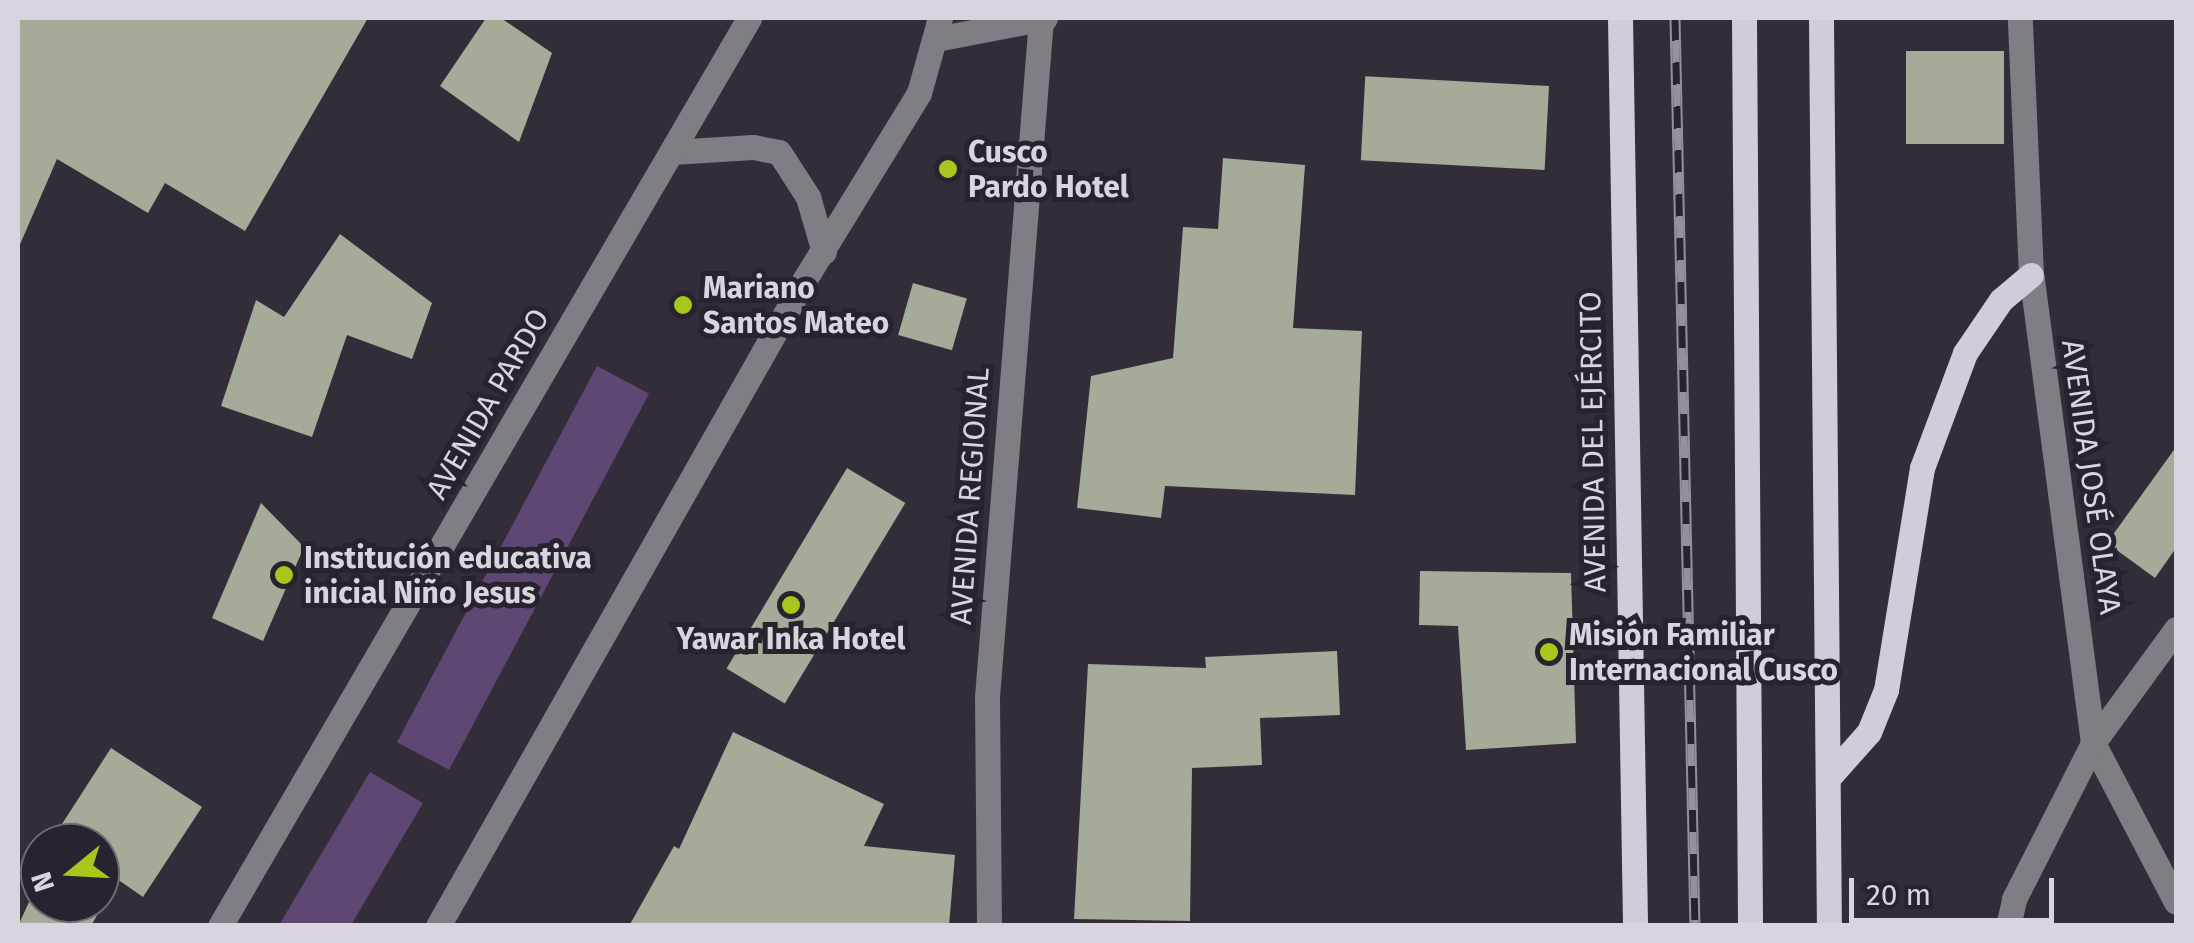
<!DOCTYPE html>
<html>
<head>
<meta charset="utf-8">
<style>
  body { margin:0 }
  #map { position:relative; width:2194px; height:943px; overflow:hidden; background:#332d3a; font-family:"Fira Sans",sans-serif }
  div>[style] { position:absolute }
  .green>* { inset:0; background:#5f4773; transform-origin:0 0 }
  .building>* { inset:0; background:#a5aa99; transform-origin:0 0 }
  .minor>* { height:25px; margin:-12.5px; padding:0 12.5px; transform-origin:12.5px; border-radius:12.5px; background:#817d84 }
  .major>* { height:25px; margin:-12.5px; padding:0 12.5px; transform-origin:12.5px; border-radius:12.5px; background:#d2cbd9 }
  .rail>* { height:11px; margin-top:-5.5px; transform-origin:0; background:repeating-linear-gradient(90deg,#29232f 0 22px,#96909b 0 44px); box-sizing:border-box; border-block:2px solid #96909b }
  .dots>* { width:28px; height:28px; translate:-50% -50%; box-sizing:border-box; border:5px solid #29232f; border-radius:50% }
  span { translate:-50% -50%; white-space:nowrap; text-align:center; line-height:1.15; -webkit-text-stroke:10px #29232f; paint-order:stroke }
  .poi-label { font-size:30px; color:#d9d4dd; font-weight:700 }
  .left { translate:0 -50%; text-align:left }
  .street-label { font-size:30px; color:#d9d4dd }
  .frame { position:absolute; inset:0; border:20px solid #d9d4dd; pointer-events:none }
  .north { position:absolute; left:20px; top:823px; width:100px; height:100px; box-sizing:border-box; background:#29232f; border:2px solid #6f6a75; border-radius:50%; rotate:252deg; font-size:28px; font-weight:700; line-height:40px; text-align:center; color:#d9d4dd }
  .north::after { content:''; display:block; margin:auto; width:35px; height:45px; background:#a8c71d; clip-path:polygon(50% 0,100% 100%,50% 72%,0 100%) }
  .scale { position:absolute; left:1849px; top:878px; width:205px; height:45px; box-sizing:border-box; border:5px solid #d9d4dd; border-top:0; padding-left:12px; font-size:30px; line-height:35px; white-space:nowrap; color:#d9d4dd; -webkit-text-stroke:8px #29232f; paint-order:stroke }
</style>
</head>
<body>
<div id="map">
  <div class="green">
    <i style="left:597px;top:366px;width:59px;height:426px;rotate:28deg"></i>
    <i style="clip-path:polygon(370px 772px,423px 803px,351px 925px,279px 925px)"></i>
  </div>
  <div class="building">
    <i style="clip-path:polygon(18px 18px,368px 18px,245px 231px,165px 183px,148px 213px,57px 159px,18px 249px)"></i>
    <i style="clip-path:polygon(486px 18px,501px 18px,552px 53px,519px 142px,440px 86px)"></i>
    <i style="left:1906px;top:51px;width:98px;height:93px"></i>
    <i style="left:1549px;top:86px;width:84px;height:184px;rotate:93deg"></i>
    <i style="clip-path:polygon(1223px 158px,1305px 165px,1293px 328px,1362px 331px,1355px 495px,1165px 486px,1161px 518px,1077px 508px,1091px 376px,1173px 358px,1183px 227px,1218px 229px)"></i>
    <i style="clip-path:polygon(340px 234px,432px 303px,412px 359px,347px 335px,312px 437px,221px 406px,256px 300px,284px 317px)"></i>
    <i style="left:913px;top:283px;width:56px;height:54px;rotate:16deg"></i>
    <i style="clip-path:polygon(2176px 447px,2176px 548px,2155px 578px,2107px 543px)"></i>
    <i style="left:847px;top:468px;width:68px;height:234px;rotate:31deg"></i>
    <i style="clip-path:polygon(261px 503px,304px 547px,263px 641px,212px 618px)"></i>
    <i style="clip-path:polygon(1420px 571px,1571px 573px,1576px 743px,1466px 750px,1458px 626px,1419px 625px)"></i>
    <i style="clip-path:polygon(1337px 651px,1340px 715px,1260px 718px,1262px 765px,1192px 768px,1190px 921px,1074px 919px,1088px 664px,1206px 668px,1205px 657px)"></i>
    <i style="clip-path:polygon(733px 732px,884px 804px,864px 846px,955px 855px,949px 926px,629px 926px,674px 846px,679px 849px)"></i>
    <i style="clip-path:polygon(111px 748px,202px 807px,143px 897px,117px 879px,91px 926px,18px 926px,40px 878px,40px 903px,100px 903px,100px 843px,53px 838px)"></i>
  </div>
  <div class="minor">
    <i style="left:936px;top:39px;width:111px;rotate:-10.9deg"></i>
    <i style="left:672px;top:152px;width:81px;rotate:-3.5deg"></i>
    <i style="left:753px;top:147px;width:26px;rotate:11deg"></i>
    <i style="left:779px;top:152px;width:54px;rotate:57.2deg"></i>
    <i style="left:808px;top:197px;width:57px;rotate:73.8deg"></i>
    <i style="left:2176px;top:629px;width:141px;rotate:126.1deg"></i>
    <i style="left:2093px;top:743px;width:179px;rotate:62.4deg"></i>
    <i style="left:220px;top:926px;width:1051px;rotate:-59.77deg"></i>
    <i style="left:438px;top:926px;width:744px;rotate:-60.44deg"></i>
    <i style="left:805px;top:279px;width:218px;rotate:-58.5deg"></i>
    <i style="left:919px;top:93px;width:78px;rotate:-74.4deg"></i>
    <i style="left:989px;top:926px;width:229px;rotate:-90.5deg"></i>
    <i style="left:987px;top:697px;width:681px;rotate:-85.45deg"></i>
    <i style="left:2008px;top:926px;width:28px;rotate:-77deg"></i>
    <i style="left:2014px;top:899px;width:175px;rotate:-63.1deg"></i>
    <i style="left:2093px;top:743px;width:472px;rotate:-97.5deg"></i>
    <i style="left:2031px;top:275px;width:257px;rotate:-92.5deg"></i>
  </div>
  <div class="major">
    <i style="left:1620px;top:18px;width:908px;rotate:89.05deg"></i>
    <i style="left:1744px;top:18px;width:908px;rotate:89.62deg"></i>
    <i style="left:1821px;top:18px;width:908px;rotate:89.5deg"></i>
    <i style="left:1829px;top:777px;width:60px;rotate:-48.4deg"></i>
    <i style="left:1869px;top:732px;width:45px;rotate:-68deg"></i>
    <i style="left:1886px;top:690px;width:225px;rotate:-80.8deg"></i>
    <i style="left:1922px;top:468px;width:123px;rotate:-69.5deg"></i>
    <i style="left:1965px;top:353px;width:64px;rotate:-55.8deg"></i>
    <i style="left:2001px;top:300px;width:39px;rotate:-40deg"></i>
  </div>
  <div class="rail">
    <i style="left:1675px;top:18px;width:908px;rotate:88.74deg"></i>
  </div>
  <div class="dots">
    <i style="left:948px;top:169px;background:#a8c71d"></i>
    <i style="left:683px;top:305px;background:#a8c71d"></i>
    <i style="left:284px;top:575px;background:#a8c71d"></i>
    <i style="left:791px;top:605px;background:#a8c71d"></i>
    <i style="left:1549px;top:652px;background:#a8c71d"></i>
  </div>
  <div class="poi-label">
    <span class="left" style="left:968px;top:169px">Cusco<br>Pardo Hotel</span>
    <span class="left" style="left:703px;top:305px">Mariano<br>Santos Mateo</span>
    <span class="left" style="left:304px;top:575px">Institución educativa<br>inicial Niño Jesus</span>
    <span class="left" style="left:1569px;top:652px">Misión Familiar<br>Internacional Cusco</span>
    <span style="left:791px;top:639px">Yawar Inka Hotel</span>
  </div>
  <div class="street-label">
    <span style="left:488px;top:404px;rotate:-60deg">AVENIDA PARDO</span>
    <span style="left:1593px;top:442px;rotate:-91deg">AVENIDA DEL EJÉRCITO</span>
    <span style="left:2091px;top:477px;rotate:82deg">AVENIDA JOSÉ OLAYA</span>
    <span style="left:970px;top:496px;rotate:-86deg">AVENIDA REGIONAL</span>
  </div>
  <div class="frame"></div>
  <div class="north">N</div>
  <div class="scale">20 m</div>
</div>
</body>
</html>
